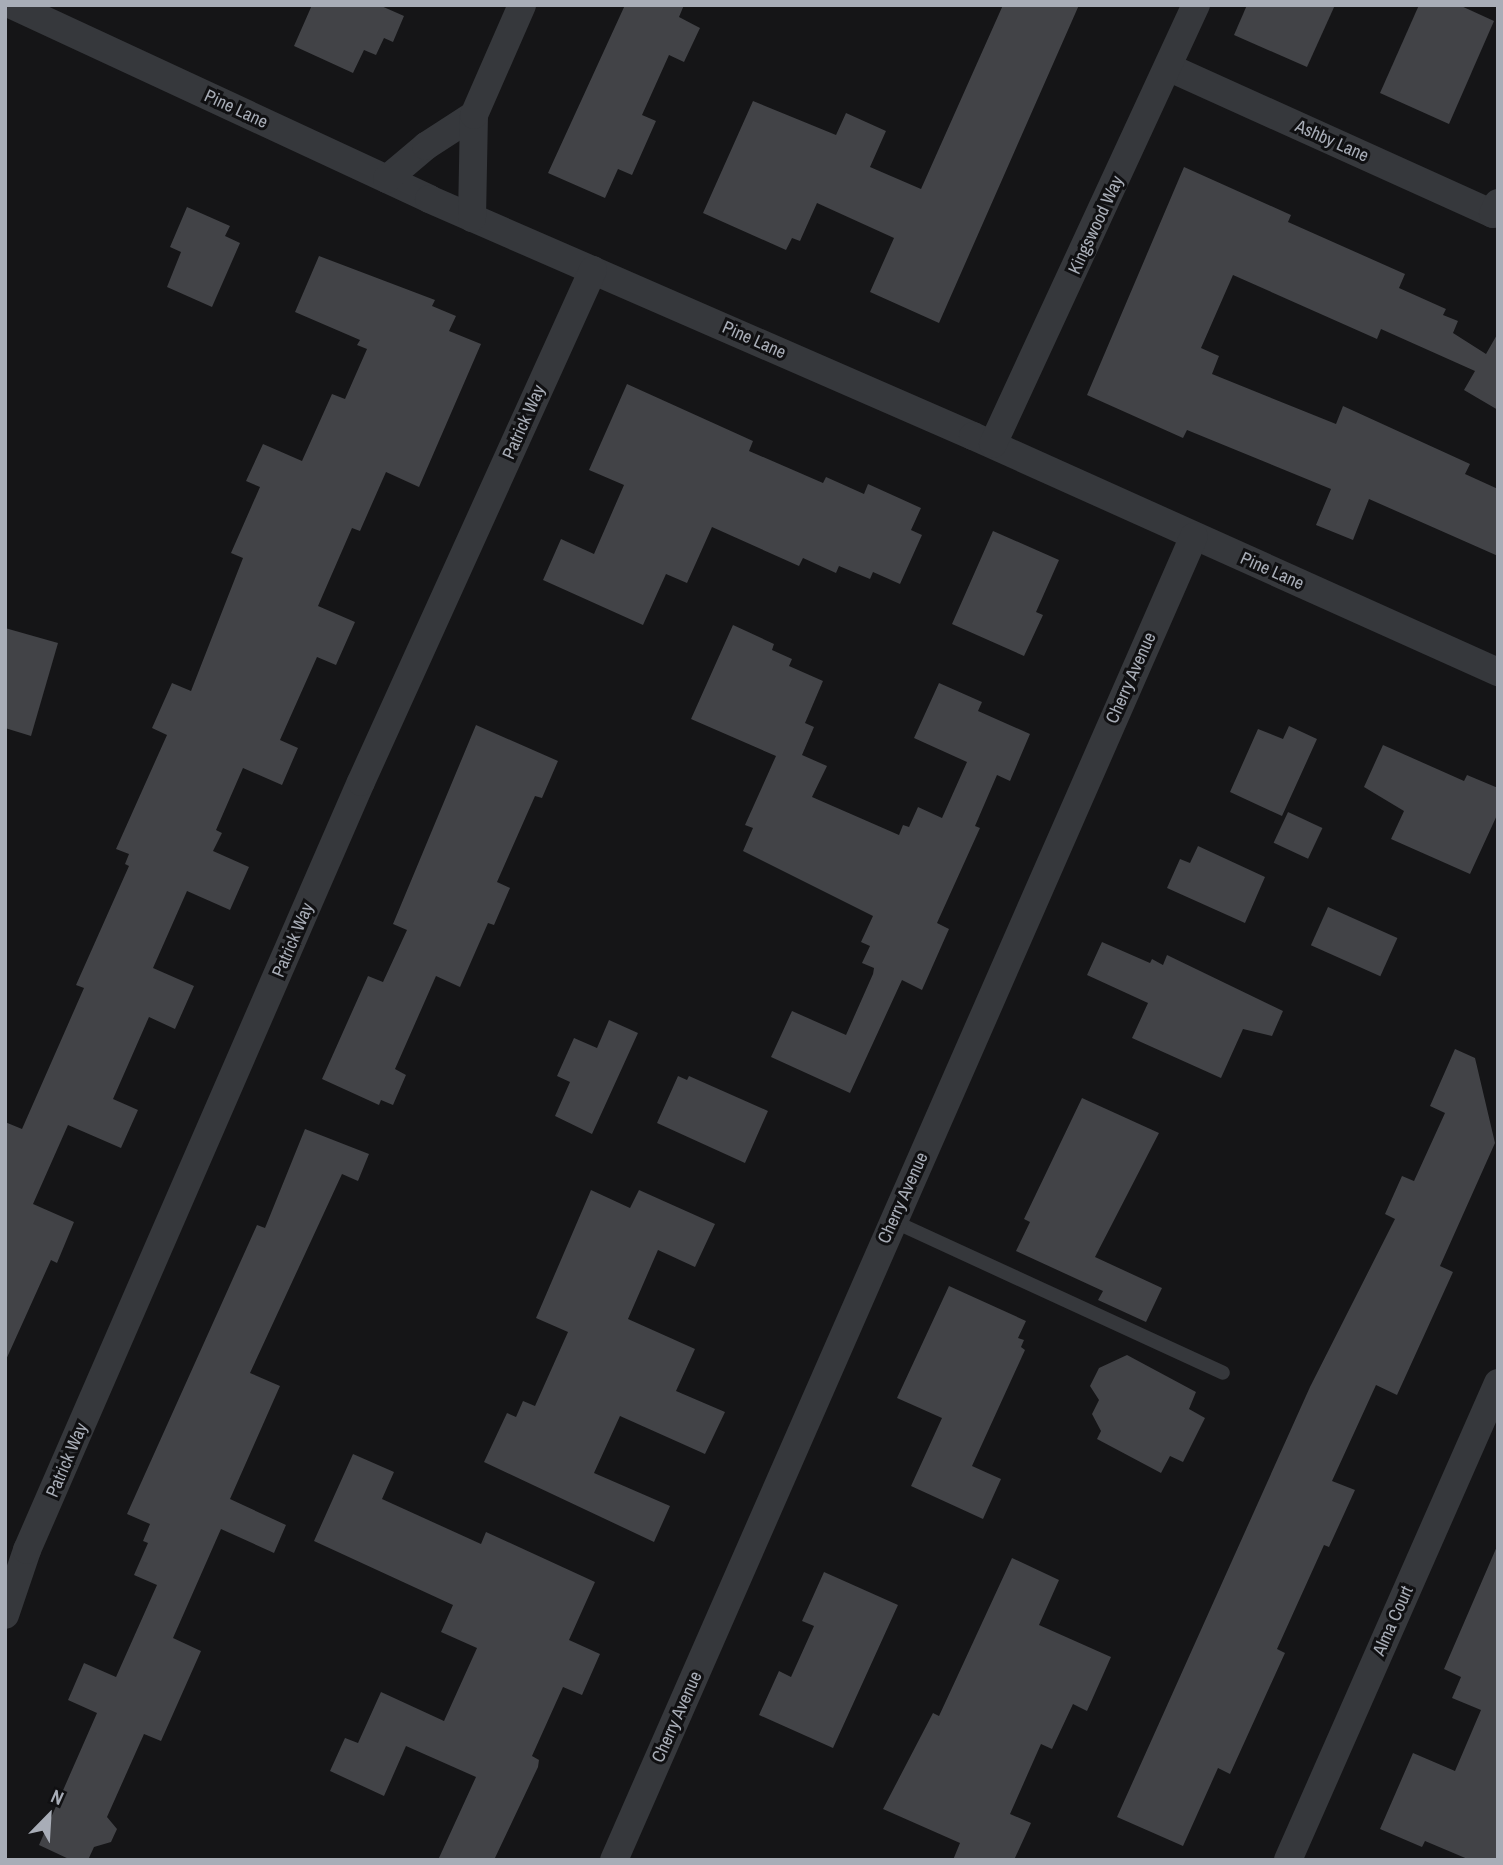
<!DOCTYPE html>
<html>
<head>
<meta charset="utf-8">
<style>
  body { margin:0 }
  #map { position:relative; width:1503px; height:1865px; overflow:hidden; background:#151517; font-family:"Archivo Narrow",sans-serif }
  div>[style] { position:absolute }
  .building>* { inset:0; background:#424347; transform-origin:0 0 }
  .service>* { height:14px; margin:-7px; padding:0 7px; transform-origin:7px; border-radius:7px; background:#36383c }
  .minor>* { height:28px; margin:-14px; padding:0 14px; transform-origin:14px; border-radius:14px; background:#36383c }
  span { translate:-50% -50%; white-space:nowrap; text-align:center; line-height:1.15; -webkit-text-stroke:6px #101012; paint-order:stroke }
  .street-label { font-size:18px; color:#a8adb7 }
  .frame { position:absolute; inset:0; border:7px solid #a8adb7; pointer-events:none }
  .north { position:absolute; left:14px; top:1781px; width:70px; height:70px; -webkit-text-stroke:5px #101012; paint-order:stroke; rotate:24deg; font-size:19px; font-weight:700; line-height:28px; text-align:center; color:#a8adb7 }
  .north::after { content:''; display:block; margin:auto; width:24px; height:32px; background:#a8adb7; clip-path:polygon(50% 0,100% 100%,50% 72%,0 100%) }
</style>
</head>
<body>
<div id="map">
  <div class="building">
    <i style="clip-path:polygon(312px 5px,379px 5px,404px 16px,393px 42px,384px 38px,376px 55px,364px 50px,353px 73px,294px 46px)"></i>
    <i style="clip-path:polygon(625px 5px,684px 5px,679px 17px,700px 28px,684px 62px,669px 55px,642px 115px,656px 121px,632px 175px,618px 169px,605px 198px,548px 173px)"></i>
    <i style="clip-path:polygon(1003px 5px,1079px 5px,939px 323px,870px 292px,894px 238px,817px 203px,800px 241px,792px 238px,786px 250px,703px 213px,753px 101px,836px 135px,846px 113px,886px 131px,870px 167px,921px 189px)"></i>
    <i style="clip-path:polygon(1247px 5px,1335px 5px,1307px 67px,1234px 35px)"></i>
    <i style="clip-path:polygon(1419px 5px,1459px 5px,1494px 21px,1449px 124px,1380px 93px)"></i>
    <i style="clip-path:polygon(1184px 167px,1291px 215px,1288px 222px,1405px 274px,1399px 288px,1446px 309px,1443px 315px,1458px 321px,1453px 333px,1486px 354px,1498px 333px,1498px 410px,1464px 390px,1475px 371px,1381px 329px,1377px 339px,1233px 275px,1201px 348px,1219px 356px,1212px 374px,1336px 424px,1343px 406px,1470px 464px,1465px 474px,1498px 489px,1498px 556px,1369px 499px,1353px 540px,1316px 525px,1331px 489px,1187px 430px,1183px 438px,1087px 395px)"></i>
    <i style="clip-path:polygon(187px 207px,230px 226px,225px 236px,240px 243px,212px 307px,167px 287px,181px 252px,170px 247px)"></i>
    <i style="clip-path:polygon(319px 256px,435px 300px,432px 306px,456px 316px,449px 331px,481px 344px,419px 487px,386px 472px,360px 531px,352px 528px,318px 606px,355px 622px,336px 665px,317px 657px,280px 740px,298px 748px,282px 785px,243px 768px,216px 830px,222px 833px,213px 851px,249px 867px,230px 910px,187px 891px,153px 968px,194px 986px,175px 1029px,149px 1017px,113px 1099px,138px 1110px,121px 1148px,68px 1125px,33px 1204px,74px 1222px,57px 1263px,51px 1260px,5px 1362px,5px 1122px,22px 1129px,84px 988px,76px 985px,129px 866px,125px 864px,129px 854px,116px 849px,167px 735px,152px 728px,172px 683px,191px 691px,243px 558px,231px 553px,260px 487px,246px 481px,263px 444px,302px 461px,332px 394px,345px 399px,367px 349px,357px 345px,360px 340px,295px 312px)"></i>
    <i style="clip-path:polygon(627px 384px,753px 441px,749px 451px,823px 483px,826px 477px,864px 494px,868px 484px,921px 508px,911px 530px,922px 535px,900px 584px,873px 572px,870px 579px,839px 566px,836px 573px,803px 558px,799px 566px,712px 527px,687px 583px,666px 574px,643px 625px,543px 580px,561px 539px,594px 554px,624px 485px,589px 470px)"></i>
    <i style="clip-path:polygon(993px 531px,1059px 560px,1036px 612px,1043px 615px,1024px 656px,952px 624px)"></i>
    <i style="clip-path:polygon(733px 625px,774px 644px,772px 650px,792px 659px,789px 666px,823px 681px,805px 723px,814px 727px,802px 755px,827px 766px,812px 797px,899px 835px,903px 825px,909px 827px,918px 807px,942px 818px,967px 762px,914px 738px,939px 683px,982px 702px,978px 711px,1030px 734px,1010px 781px,997px 775px,975px 826px,980px 828px,937px 923px,949px 929px,922px 990px,902px 980px,850px 1093px,771px 1057px,792px 1011px,846px 1035px,873px 974px,874px 968px,862px 963px,870px 946px,861px 942px,873px 916px,743px 851px,753px 828px,745px 825px,776px 756px,691px 719px)"></i>
    <i style="clip-path:polygon(5px 628px,58px 643px,31px 736px,5px 728px)"></i>
    <i style="clip-path:polygon(476px 725px,558px 761px,542px 798px,535px 796px,497px 882px,510px 888px,494px 925px,488px 923px,460px 987px,436px 976px,395px 1069px,406px 1075px,393px 1105px,381px 1100px,379px 1105px,322px 1079px,368px 976px,383px 982px,407px 930px,393px 924px)"></i>
    <i style="clip-path:polygon(1289px 726px,1317px 739px,1282px 816px,1230px 792px,1258px 729px,1283px 739px)"></i>
    <i style="clip-path:polygon(1383px 745px,1464px 781px,1467px 775px,1498px 788px,1498px 813px,1470px 874px,1391px 839px,1404px 811px,1364px 787px)"></i>
    <i style="left:1288px;top:812px;width:38px;height:34px;rotate:25deg"></i>
    <i style="clip-path:polygon(1198px 846px,1265px 877px,1245px 923px,1167px 888px,1180px 859px,1190px 863px)"></i>
    <i style="left:1328px;top:907px;width:76px;height:42px;rotate:24deg"></i>
    <i style="clip-path:polygon(1102px 942px,1150px 963px,1152px 959px,1163px 965px,1167px 955px,1283px 1011px,1272px 1036px,1243px 1029px,1221px 1078px,1132px 1038px,1148px 1003px,1087px 975px)"></i>
    <i style="clip-path:polygon(609px 1020px,638px 1033px,592px 1134px,555px 1116px,570px 1082px,557px 1076px,574px 1038px,597px 1048px)"></i>
    <i style="clip-path:polygon(1455px 1049px,1475px 1058px,1495px 1143px,1440px 1266px,1453px 1272px,1397px 1395px,1376px 1385px,1332px 1481px,1355px 1490px,1329px 1547px,1324px 1545px,1277px 1649px,1285px 1653px,1230px 1774px,1218px 1768px,1183px 1846px,1117px 1817px,1310px 1387px,1395px 1219px,1385px 1214px,1402px 1176px,1414px 1181px,1445px 1113px,1430px 1106px)"></i>
    <i style="clip-path:polygon(678px 1076px,687px 1080px,689px 1076px,768px 1111px,745px 1163px,657px 1123px)"></i>
    <i style="clip-path:polygon(1082px 1098px,1159px 1133px,1095px 1257px,1162px 1288px,1146px 1322px,1098px 1300px,1103px 1291px,1016px 1251px,1030px 1222px,1024px 1219px)"></i>
    <i style="clip-path:polygon(305px 1129px,369px 1154px,358px 1181px,342px 1174px,250px 1373px,280px 1386px,230px 1499px,286px 1525px,274px 1553px,221px 1529px,173px 1638px,201px 1651px,161px 1741px,144px 1734px,107px 1817px,117px 1829px,111px 1842px,94px 1847px,88px 1860px,71px 1860px,39px 1845px,97px 1713px,68px 1700px,84px 1663px,116px 1677px,157px 1585px,134px 1575px,148px 1543px,143px 1541px,150px 1524px,127px 1514px,257px 1225px,265px 1228px)"></i>
    <i style="clip-path:polygon(591px 1190px,630px 1208px,639px 1190px,715px 1224px,695px 1267px,658px 1250px,628px 1319px,695px 1349px,676px 1391px,725px 1412px,705px 1454px,620px 1416px,594px 1473px,670px 1506px,654px 1542px,484px 1462px,507px 1413px,516px 1417px,523px 1401px,535px 1406px,568px 1332px,536px 1318px)"></i>
    <i style="clip-path:polygon(949px 1286px,1026px 1321px,1018px 1338px,1024px 1340px,1021px 1347px,1025px 1350px,972px 1466px,1001px 1479px,983px 1519px,911px 1486px,942px 1418px,897px 1398px)"></i>
    <i style="clip-path:polygon(1127px 1355px,1196px 1392px,1189px 1409px,1205px 1418px,1183px 1462px,1170px 1456px,1161px 1473px,1097px 1439px,1101px 1431px,1092px 1414px,1099px 1400px,1090px 1386px,1099px 1368px)"></i>
    <i style="clip-path:polygon(353px 1454px,394px 1472px,382px 1499px,481px 1544px,486px 1532px,595px 1582px,569px 1640px,600px 1654px,582px 1695px,563px 1687px,532px 1756px,539px 1760px,538px 1767px,494px 1860px,438px 1860px,476px 1777px,406px 1746px,384px 1796px,330px 1771px,345px 1738px,358px 1743px,381px 1692px,444px 1721px,477px 1648px,441px 1632px,453px 1605px,314px 1541px)"></i>
    <i style="clip-path:polygon(1498px 1544px,1498px 1860px,1470px 1860px,1425px 1841px,1422px 1847px,1380px 1829px,1413px 1753px,1455px 1771px,1481px 1710px,1452px 1698px,1461px 1677px,1444px 1669px)"></i>
    <i style="clip-path:polygon(1012px 1558px,1059px 1580px,1039px 1625px,1111px 1657px,1087px 1711px,1073px 1704px,1052px 1749px,1041px 1744px,1010px 1814px,1031px 1823px,1014px 1860px,953px 1860px,960px 1843px,883px 1809px,933px 1713px,939px 1716px)"></i>
    <i style="clip-path:polygon(824px 1572px,898px 1605px,833px 1748px,759px 1715px,779px 1671px,791px 1677px,814px 1626px,802px 1621px)"></i>
  </div>
  <div class="service">
    <i style="left:893px;top:1221px;width:363px;rotate:24.7deg"></i>
  </div>
  <div class="minor">
    <i style="left:12px;top:5px;width:460px;rotate:24.9deg"></i>
    <i style="left:429px;top:199px;width:593px;rotate:23.54deg"></i>
    <i style="left:973px;top:436px;width:576px;rotate:24.21deg"></i>
    <i style="left:1170px;top:68px;width:354px;rotate:24.3deg"></i>
    <i style="left:1493px;top:214px;width:12px;rotate:-66deg"></i>
    <i style="left:387px;top:179px;width:51px;rotate:-40.2deg"></i>
    <i style="left:426px;top:146px;width:57px;rotate:-32.9deg"></i>
    <i style="left:472px;top:218px;width:103px;rotate:-88.9deg"></i>
    <i style="left:474px;top:115px;width:120px;rotate:-66.4deg"></i>
    <i style="left:993px;top:444px;width:484px;rotate:-65.2deg"></i>
    <i style="left:5px;top:1615px;width:69px;rotate:-71.3deg"></i>
    <i style="left:27px;top:1550px;width:837px;rotate:-66.5deg"></i>
    <i style="left:361px;top:782px;width:562px;rotate:-65.62deg"></i>
    <i style="left:614px;top:1860px;width:1445px;rotate:-66.34deg"></i>
    <i style="left:1288px;top:1860px;width:521px;rotate:-66.24deg"></i>
  </div>
  <div class="street-label">
    <span style="left:236px;top:109px;rotate:25deg">Pine Lane</span>
    <span style="left:1332px;top:141px;rotate:24deg">Ashby Lane</span>
    <span style="left:1096px;top:225px;rotate:-65deg">Kingswood Way</span>
    <span style="left:754px;top:340px;rotate:24deg">Pine Lane</span>
    <span style="left:524px;top:422px;rotate:-66deg">Patrick Way</span>
    <span style="left:1272px;top:571px;rotate:24deg">Pine Lane</span>
    <span style="left:1131px;top:678px;rotate:-66deg">Cherry Avenue</span>
    <span style="left:293px;top:940px;rotate:-67deg">Patrick Way</span>
    <span style="left:903px;top:1198px;rotate:-66deg">Cherry Avenue</span>
    <span style="left:67px;top:1460px;rotate:-67deg">Patrick Way</span>
    <span style="left:1393px;top:1621px;rotate:-66deg">Alma Court</span>
    <span style="left:677px;top:1717px;rotate:-66deg">Cherry Avenue</span>
  </div>
  <div class="frame"></div>
  <div class="north">N</div>
</div>
</body>
</html>
